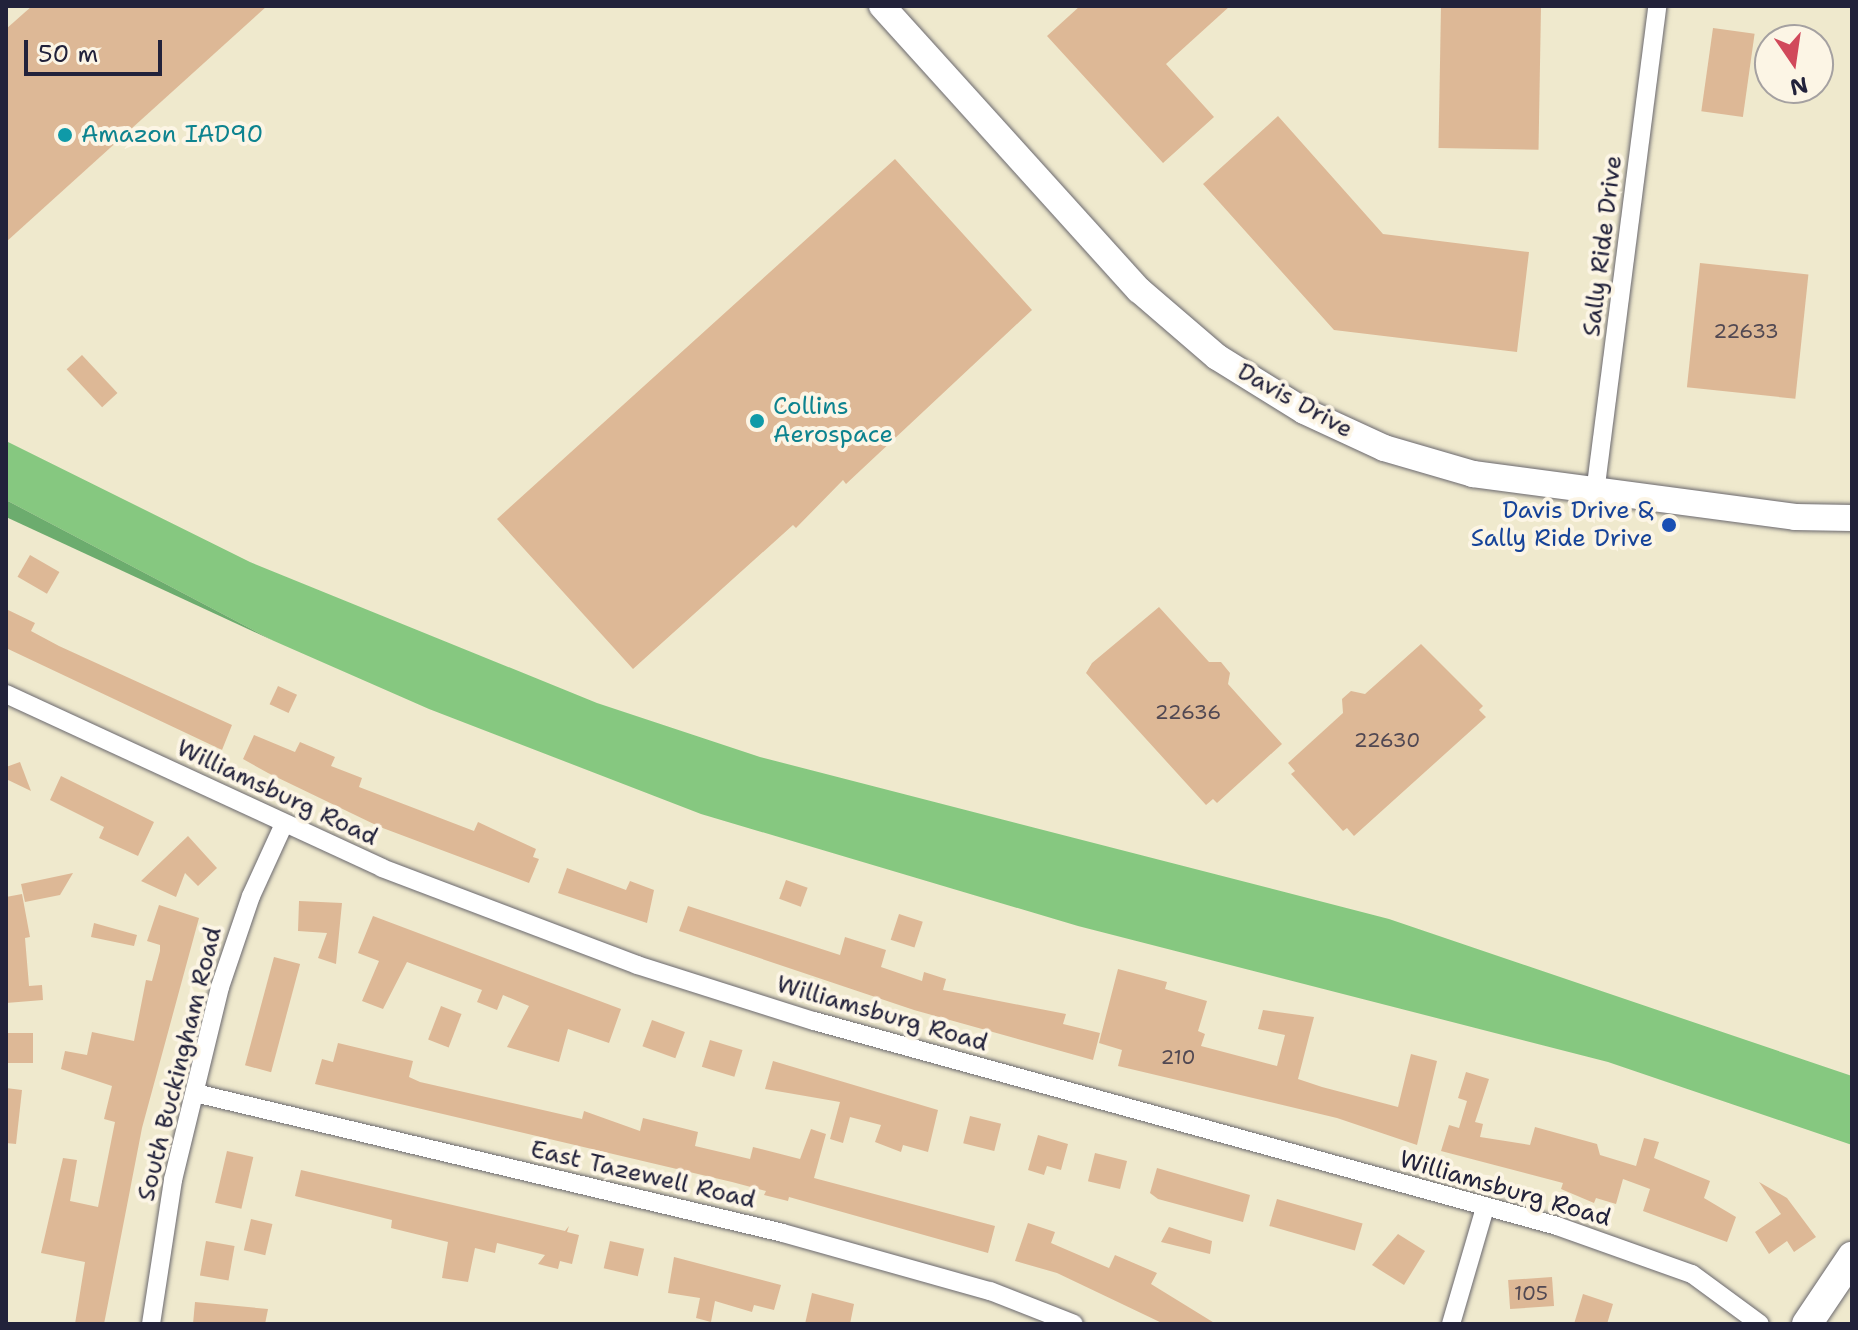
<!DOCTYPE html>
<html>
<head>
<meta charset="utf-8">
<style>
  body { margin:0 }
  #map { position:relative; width:1858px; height:1330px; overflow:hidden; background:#efe9cd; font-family:"Shantell Sans",sans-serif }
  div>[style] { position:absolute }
  .green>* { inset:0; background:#86c880 }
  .forest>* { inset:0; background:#6cac6e }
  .building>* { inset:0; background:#ddb896; transform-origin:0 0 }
  .roads { filter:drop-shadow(0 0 2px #6a686e) drop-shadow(0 0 2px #6a686e) }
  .street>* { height:18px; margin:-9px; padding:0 9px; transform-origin:9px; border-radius:9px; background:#fff }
  .secondary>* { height:26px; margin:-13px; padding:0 13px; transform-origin:13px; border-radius:13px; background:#fff }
  .primary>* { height:30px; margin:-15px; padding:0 15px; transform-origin:15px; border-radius:15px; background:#fff }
  .dots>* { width:22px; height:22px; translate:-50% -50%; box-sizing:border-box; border:4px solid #fcf5e5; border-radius:50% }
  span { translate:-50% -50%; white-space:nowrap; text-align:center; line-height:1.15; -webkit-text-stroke:8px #fcf5e5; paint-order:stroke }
  .number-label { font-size:20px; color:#514852 }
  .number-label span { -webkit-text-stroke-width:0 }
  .culture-label { font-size:24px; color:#0d838f }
  .left { translate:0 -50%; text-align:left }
  .street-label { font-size:24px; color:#22223b }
  .transit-label { font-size:24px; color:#164399 }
  .right { translate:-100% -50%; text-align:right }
  .frame { position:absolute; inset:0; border:8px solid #22223b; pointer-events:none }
  .north { position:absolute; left:1754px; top:24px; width:80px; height:80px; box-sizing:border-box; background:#fcf5e5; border:2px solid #a5a1a1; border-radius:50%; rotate:167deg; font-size:22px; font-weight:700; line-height:32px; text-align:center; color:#22223b }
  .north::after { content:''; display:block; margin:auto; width:28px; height:36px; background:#d1495b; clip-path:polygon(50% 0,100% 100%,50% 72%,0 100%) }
  .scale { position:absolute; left:24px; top:40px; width:138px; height:36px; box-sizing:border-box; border:4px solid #22223b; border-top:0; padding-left:10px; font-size:24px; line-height:28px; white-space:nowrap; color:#22223b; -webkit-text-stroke:6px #fcf5e5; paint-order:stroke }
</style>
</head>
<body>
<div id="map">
  <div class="green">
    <i style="clip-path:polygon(6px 441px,250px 562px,597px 703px,760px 757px,1389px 919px,1852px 1076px,1852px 1145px,1608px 1062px,1078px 926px,701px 814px,429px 709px,274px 641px,6px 500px)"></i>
  </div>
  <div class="forest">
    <i style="clip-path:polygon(6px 500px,274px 641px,6px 517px)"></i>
  </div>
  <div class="building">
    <i style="clip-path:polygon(32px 6px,267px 6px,6px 242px,6px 29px)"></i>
    <i style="clip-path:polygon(1080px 6px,1230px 6px,1166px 64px,1214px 117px,1163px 163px,1047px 36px)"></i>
    <i style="left:1441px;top:6px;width:100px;height:142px;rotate:1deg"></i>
    <i style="left:1713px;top:28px;width:42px;height:84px;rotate:8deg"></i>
    <i style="clip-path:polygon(1278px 116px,1383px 234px,1529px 252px,1517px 352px,1334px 330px,1203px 184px)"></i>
    <i style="clip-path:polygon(895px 159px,1032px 310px,846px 484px,843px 480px,796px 528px,793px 525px,633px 669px,497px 519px)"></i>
    <i style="left:1700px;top:263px;width:109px;height:125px;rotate:6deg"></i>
    <i style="left:82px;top:355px;width:52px;height:21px;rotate:47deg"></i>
    <i style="left:30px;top:555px;width:34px;height:25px;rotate:30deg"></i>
    <i style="clip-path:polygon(1159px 607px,1209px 662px,1221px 662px,1230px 673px,1228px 684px,1282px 744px,1217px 803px,1213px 799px,1206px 805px,1086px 673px,1092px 663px)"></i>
    <i style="clip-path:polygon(6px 609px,35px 623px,31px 631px,59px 646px,232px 725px,222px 750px,6px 648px)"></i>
    <i style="clip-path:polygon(1421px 644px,1483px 706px,1479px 710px,1486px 717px,1354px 836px,1347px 828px,1343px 831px,1291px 774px,1295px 771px,1288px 763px,1343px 713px,1342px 699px,1351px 691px,1365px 694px)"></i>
    <i style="left:278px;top:686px;width:21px;height:20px;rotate:25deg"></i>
    <i style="clip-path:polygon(254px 735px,295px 752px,300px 742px,335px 757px,331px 766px,362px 778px,359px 787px,474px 831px,478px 822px,536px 849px,533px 857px,539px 859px,529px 883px,380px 827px,268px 773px,243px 759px)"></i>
    <i style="clip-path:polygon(20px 762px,31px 791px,6px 779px,6px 767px)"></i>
    <i style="clip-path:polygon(61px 776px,154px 822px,138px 856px,99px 838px,104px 827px,50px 800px)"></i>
    <i style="clip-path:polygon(188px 836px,217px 868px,198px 886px,185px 873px,176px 897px,141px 881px)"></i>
    <i style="clip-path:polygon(567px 868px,626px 890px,630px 881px,654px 890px,647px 923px,558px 893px)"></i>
    <i style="clip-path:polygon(73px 873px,60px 895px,25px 902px,21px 884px)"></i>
    <i style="left:786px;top:880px;width:23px;height:20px;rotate:20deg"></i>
    <i style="clip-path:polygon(22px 894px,30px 937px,25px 938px,29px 986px,42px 985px,43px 1000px,6px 1003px,6px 897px)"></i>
    <i style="clip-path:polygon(299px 901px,342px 903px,336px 964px,318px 958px,327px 933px,298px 931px)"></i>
    <i style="clip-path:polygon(159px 905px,199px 918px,142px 1128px,104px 1324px,75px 1324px,85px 1262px,41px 1253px,63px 1158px,77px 1160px,70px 1201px,98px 1207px,115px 1122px,104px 1119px,112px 1086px,61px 1069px,65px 1051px,87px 1055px,92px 1032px,134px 1041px,146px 980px,152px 981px,160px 951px,160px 945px,147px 941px)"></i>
    <i style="clip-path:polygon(688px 906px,840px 955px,845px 937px,886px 950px,881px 967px,922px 981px,924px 972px,946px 979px,943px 990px,1066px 1014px,1063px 1024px,1100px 1033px,1093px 1060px,914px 1010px,679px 931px)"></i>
    <i style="left:899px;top:914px;width:25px;height:27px;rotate:18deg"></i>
    <i style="clip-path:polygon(373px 916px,621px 1009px,609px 1043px,568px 1029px,559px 1062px,507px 1047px,529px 1006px,503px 995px,497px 1010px,477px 1002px,482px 990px,407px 962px,383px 1009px,362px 1001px,379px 961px,358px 953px)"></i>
    <i style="clip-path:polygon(94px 923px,137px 935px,134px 946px,91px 937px)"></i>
    <i style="left:274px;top:957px;width:27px;height:112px;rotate:15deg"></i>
    <i style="clip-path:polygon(1118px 969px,1167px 982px,1165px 989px,1207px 1001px,1198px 1031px,1205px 1034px,1201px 1046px,1277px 1066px,1285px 1035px,1258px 1029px,1263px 1010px,1314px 1017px,1298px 1079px,1322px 1087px,1398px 1107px,1411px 1054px,1437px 1061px,1417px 1145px,1337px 1118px,1118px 1066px,1122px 1050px,1099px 1043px)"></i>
    <i style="left:441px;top:1006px;width:22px;height:36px;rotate:21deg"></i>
    <i style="left:652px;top:1020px;width:35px;height:28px;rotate:20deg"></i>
    <i style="left:6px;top:1033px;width:27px;height:30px"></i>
    <i style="left:710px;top:1040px;width:34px;height:28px;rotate:17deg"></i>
    <i style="clip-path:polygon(338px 1043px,413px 1061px,409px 1077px,420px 1082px,582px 1119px,584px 1111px,640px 1131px,643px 1118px,698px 1132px,695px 1146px,750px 1159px,753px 1147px,800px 1159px,811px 1129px,826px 1134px,814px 1178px,995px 1226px,988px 1253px,789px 1197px,788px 1201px,764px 1195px,766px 1191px,732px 1182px,315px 1084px,322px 1059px,333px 1062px)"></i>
    <i style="clip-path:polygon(773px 1061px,938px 1110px,928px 1152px,903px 1145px,901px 1152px,875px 1142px,881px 1125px,850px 1117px,843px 1143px,830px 1139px,840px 1102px,765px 1089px)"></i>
    <i style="clip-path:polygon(1466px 1072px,1489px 1079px,1475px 1122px,1483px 1124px,1480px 1137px,1530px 1145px,1535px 1127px,1597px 1144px,1600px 1155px,1636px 1166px,1644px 1138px,1659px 1142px,1654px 1158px,1710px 1181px,1704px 1198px,1736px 1217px,1727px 1242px,1643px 1211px,1650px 1189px,1623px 1179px,1616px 1204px,1596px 1198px,1594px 1203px,1561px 1189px,1563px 1183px,1441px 1151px,1449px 1125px,1459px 1128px,1467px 1101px,1458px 1098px)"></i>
    <i style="clip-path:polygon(6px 1088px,22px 1090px,16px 1144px,6px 1143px)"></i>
    <i style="left:970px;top:1116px;width:32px;height:28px;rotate:14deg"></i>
    <i style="clip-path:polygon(1038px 1135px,1068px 1144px,1061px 1170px,1047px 1166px,1044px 1175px,1028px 1170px)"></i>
    <i style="left:227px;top:1151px;width:27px;height:53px;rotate:13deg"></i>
    <i style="left:1095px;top:1153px;width:33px;height:29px;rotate:14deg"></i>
    <i style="clip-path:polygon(1157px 1168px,1250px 1195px,1243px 1222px,1158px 1199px,1150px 1193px)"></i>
    <i style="clip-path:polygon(301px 1170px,565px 1231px,569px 1226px,567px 1232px,579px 1235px,572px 1264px,560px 1261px,558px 1269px,538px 1264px,545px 1255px,497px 1243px,495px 1253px,475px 1248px,468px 1282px,442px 1278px,448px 1242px,391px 1228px,392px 1220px,295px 1196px)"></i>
    <i style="clip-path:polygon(1759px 1182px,1787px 1198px,1816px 1237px,1794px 1252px,1787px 1241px,1769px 1254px,1755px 1232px,1781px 1214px)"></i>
    <i style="left:1277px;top:1199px;width:89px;height:28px;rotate:16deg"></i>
    <i style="left:251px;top:1219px;width:22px;height:32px;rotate:13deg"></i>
    <i style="clip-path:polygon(1028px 1223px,1055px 1232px,1051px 1243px,1109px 1268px,1115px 1255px,1157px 1273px,1151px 1284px,1216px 1324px,1164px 1324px,1057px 1273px,1015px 1261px)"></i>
    <i style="clip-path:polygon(1169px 1227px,1212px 1241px,1210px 1254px,1161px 1242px)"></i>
    <i style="clip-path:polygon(1398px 1234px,1425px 1251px,1404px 1285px,1372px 1265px)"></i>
    <i style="left:206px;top:1241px;width:29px;height:35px;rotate:10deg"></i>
    <i style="left:610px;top:1241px;width:35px;height:28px;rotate:13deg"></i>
    <i style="clip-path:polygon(674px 1257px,781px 1285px,774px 1310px,754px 1305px,752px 1312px,715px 1301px,711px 1322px,696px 1318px,700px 1298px,668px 1293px)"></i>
    <i style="left:1552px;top:1277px;width:29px;height:44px;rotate:86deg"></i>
    <i style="clip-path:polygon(812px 1293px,854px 1304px,850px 1324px,805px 1324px)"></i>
    <i style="clip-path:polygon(1583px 1294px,1613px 1304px,1607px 1324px,1574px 1324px)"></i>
    <i style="clip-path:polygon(195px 1302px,268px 1309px,265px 1324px,193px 1324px)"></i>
  </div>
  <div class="roads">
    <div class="street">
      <i style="left:1595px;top:493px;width:491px;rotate:-82.7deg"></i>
      <i style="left:6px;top:694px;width:414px;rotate:24.8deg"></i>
      <i style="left:382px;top:868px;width:273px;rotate:20.8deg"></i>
      <i style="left:637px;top:965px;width:186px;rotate:17.6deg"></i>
      <i style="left:814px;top:1021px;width:771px;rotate:15.42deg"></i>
      <i style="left:1557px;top:1226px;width:143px;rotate:19.6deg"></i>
      <i style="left:1692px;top:1274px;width:84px;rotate:36.3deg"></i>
      <i style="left:195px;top:1093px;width:604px;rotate:13.39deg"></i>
      <i style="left:783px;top:1233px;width:215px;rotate:15.7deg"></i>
      <i style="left:990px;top:1291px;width:90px;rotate:21.4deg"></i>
      <i style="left:151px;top:1324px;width:146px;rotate:-81.3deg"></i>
      <i style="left:173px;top:1180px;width:199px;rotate:-76.3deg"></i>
      <i style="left:220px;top:987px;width:96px;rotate:-71.2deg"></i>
      <i style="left:251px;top:896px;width:79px;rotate:-65.4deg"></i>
      <i style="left:1451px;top:1324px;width:121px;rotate:-73.7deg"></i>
    </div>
    <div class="secondary">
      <i style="left:882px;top:6px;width:383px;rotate:47.9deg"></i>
      <i style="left:1139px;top:290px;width:103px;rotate:40.7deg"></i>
      <i style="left:1217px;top:357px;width:102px;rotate:31.8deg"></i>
      <i style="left:1304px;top:411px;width:88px;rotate:24.8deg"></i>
      <i style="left:1384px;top:448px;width:93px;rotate:16.3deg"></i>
      <i style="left:1473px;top:474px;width:325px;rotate:7.6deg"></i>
      <i style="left:1795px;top:517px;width:57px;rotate:1deg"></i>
    </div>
    <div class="primary">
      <i style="left:1807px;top:1324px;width:81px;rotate:-56.1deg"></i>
    </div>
  </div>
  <div class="dots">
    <i style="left:65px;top:135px;background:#0f9aa8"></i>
    <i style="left:757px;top:421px;background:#0f9aa8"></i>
    <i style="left:1669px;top:525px;background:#1a4fb4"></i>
  </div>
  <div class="number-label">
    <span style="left:1746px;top:331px">22633</span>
    <span style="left:1188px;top:712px">22636</span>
    <span style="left:1387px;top:740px">22630</span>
    <span style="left:1178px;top:1057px">210</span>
    <span style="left:1531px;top:1293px">105</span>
  </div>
  <div class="culture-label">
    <span class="left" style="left:81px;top:135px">Amazon IAD90</span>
    <span class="left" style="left:773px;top:421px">Collins<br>Aerospace</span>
  </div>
  <div class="street-label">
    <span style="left:1603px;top:246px;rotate:-83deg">Sally Ride Drive</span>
    <span style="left:1295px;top:401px;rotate:29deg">Davis Drive</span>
    <span style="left:277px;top:793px;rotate:25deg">Williamsburg Road</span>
    <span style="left:882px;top:1014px;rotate:16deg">Williamsburg Road</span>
    <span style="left:180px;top:1064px;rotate:-76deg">South Buckingham Road</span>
    <span style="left:643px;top:1175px;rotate:13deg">East Tazewell Road</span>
    <span style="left:1505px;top:1189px;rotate:16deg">Williamsburg Road</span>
  </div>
  <div class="transit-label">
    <span class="right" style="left:1653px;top:525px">Davis Drive &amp;<br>Sally Ride Drive</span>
  </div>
  <div class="frame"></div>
  <div class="north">N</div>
  <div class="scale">50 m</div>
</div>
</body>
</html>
